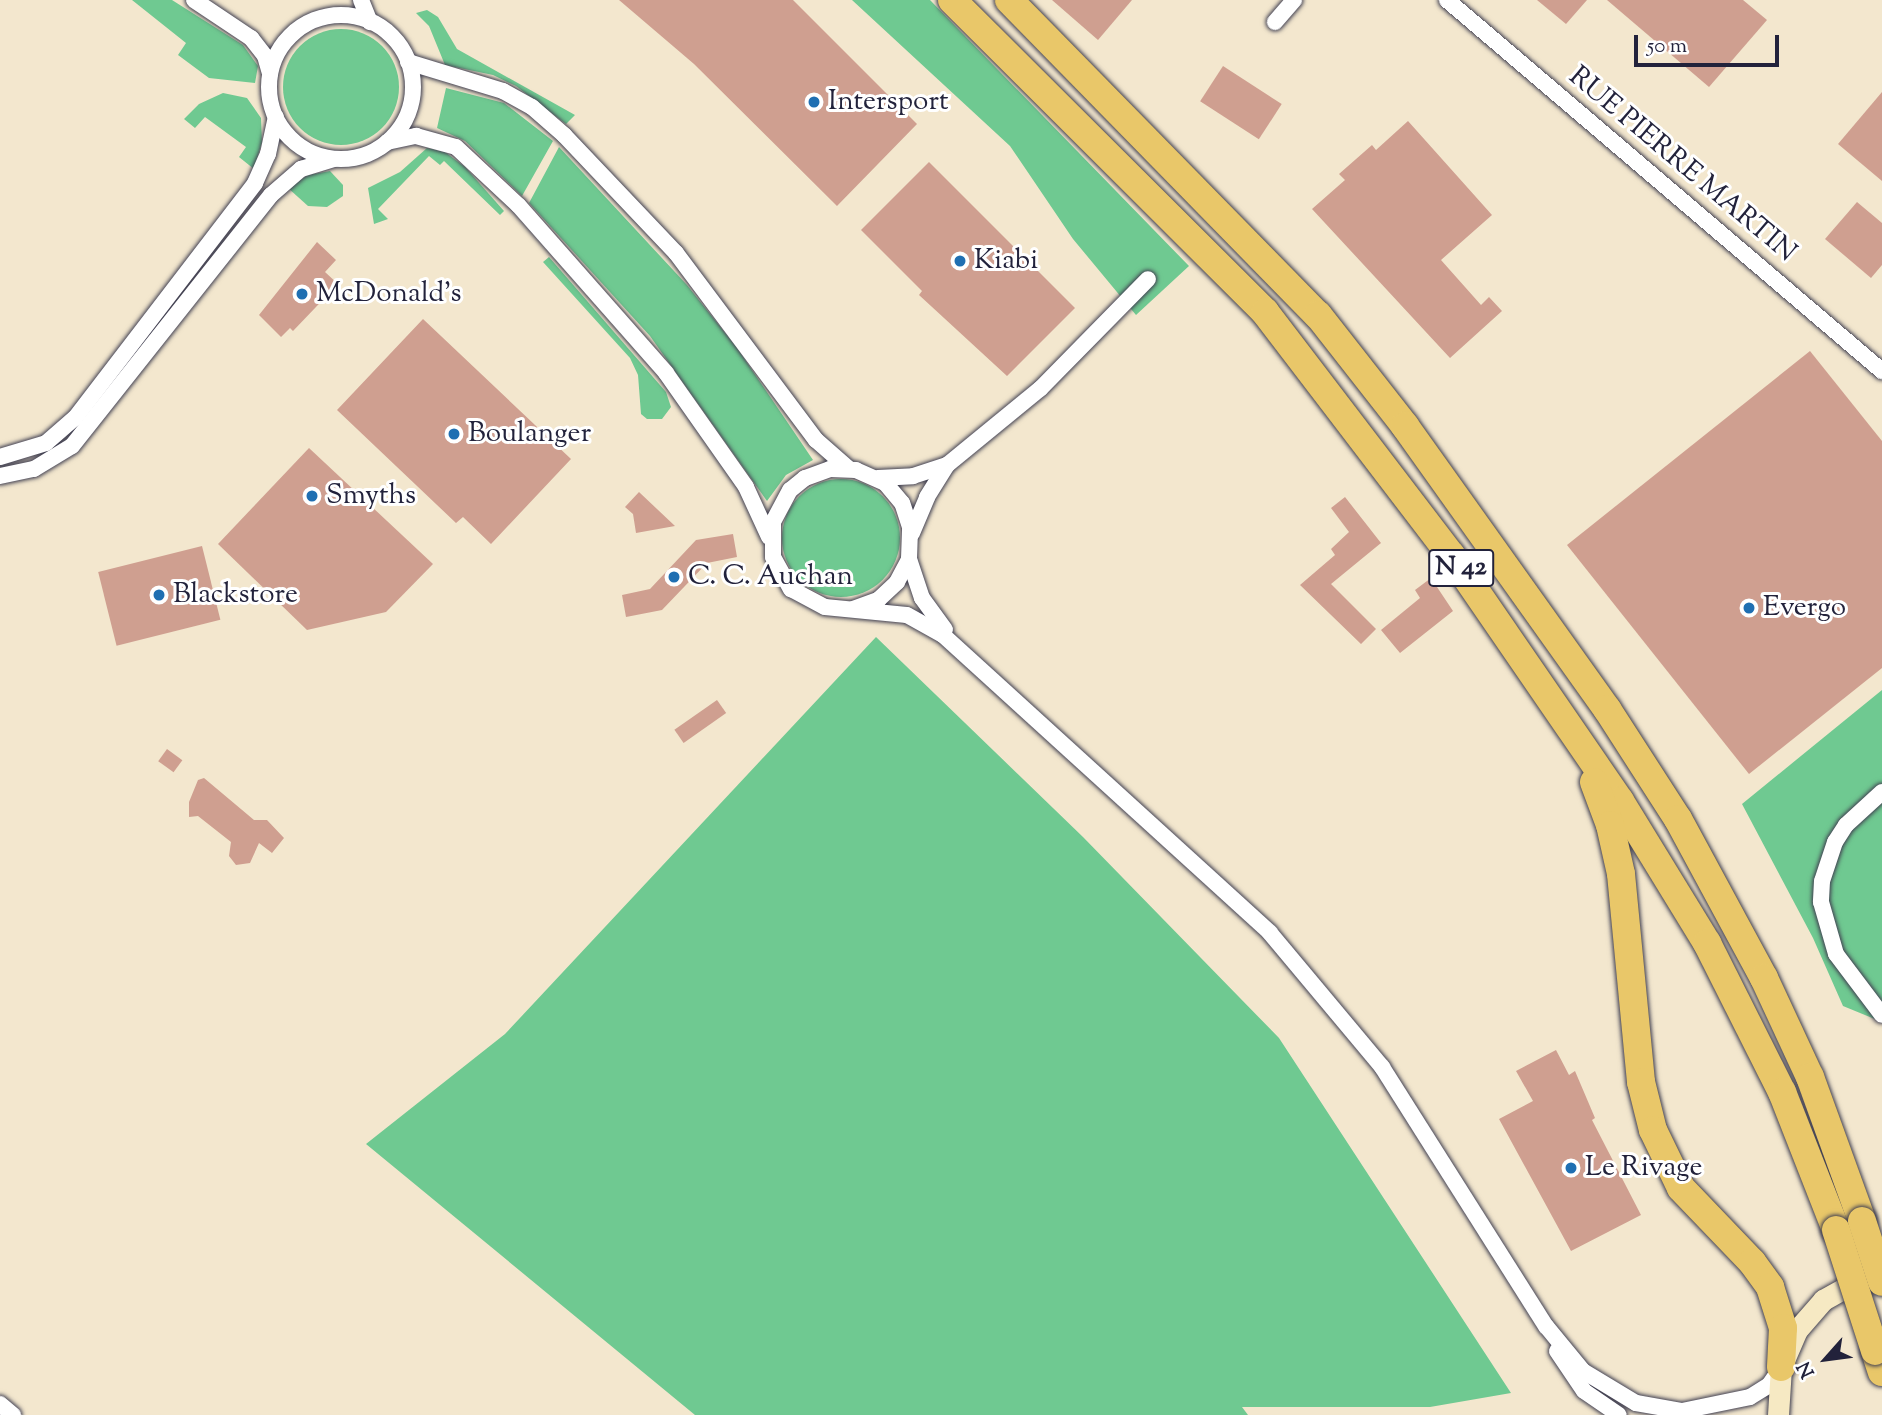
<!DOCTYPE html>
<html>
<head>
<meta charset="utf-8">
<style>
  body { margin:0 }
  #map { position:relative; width:1882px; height:1415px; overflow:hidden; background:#f3e7ce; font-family:"Sorts Mill Goudy",serif }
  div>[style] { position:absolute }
  .green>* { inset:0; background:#6fc991 }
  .round { border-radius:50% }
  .building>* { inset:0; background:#cf9f90; transform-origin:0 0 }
  .roads { filter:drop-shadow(0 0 2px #414051) drop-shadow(0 0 2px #414051) }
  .street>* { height:16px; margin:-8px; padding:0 8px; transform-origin:8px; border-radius:8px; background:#fff }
  .street>.ring { margin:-8px; padding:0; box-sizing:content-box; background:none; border:16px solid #fff; border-radius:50% }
  .secondary>* { height:21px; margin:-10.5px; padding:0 10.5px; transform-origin:10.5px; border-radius:10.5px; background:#f6e9c3 }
  .highway>* { height:28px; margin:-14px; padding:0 14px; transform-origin:14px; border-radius:14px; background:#e9c769 }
  .bridges { filter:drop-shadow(0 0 2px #414051) drop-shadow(0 0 2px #414051) }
  .highway-bridge>* { height:28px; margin:-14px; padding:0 14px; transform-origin:14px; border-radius:14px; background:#e9c769 }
  .dots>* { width:19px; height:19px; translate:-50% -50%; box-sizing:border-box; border:4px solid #fff; border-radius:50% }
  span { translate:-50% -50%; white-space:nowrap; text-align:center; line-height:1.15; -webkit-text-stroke:6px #fff; paint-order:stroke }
  .shield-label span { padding:2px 5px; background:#fff; border:2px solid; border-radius:5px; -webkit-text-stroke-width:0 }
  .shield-label { font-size:26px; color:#22223b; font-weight:700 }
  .poi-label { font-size:28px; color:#22223b }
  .left { translate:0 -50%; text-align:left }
  .street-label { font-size:28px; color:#22223b }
  .north { position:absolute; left:1791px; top:1324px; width:70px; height:70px; -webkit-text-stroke:5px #fff; paint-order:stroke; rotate:242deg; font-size:19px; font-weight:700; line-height:28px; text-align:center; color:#22223b }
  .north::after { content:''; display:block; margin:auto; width:24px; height:32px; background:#22223b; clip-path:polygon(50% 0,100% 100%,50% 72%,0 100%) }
  .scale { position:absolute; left:1634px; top:35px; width:145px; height:32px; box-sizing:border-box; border:4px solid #22223b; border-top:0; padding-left:9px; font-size:21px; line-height:24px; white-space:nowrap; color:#22223b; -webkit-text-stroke:5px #fff; paint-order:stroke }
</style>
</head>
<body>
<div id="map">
  <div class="green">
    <i style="clip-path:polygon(132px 0,172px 0,243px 45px,258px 66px,255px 83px,209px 78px,178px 55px,186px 43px)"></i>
    <i style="clip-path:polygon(852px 0,930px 0,1189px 266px,1136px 315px,1073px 239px,1010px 146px)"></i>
    <i style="clip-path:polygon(427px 10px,438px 17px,457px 49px,575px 115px,566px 124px,516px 86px,493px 75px,445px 65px,429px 26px,416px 13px)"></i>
    <i class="round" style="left:283px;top:29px;width:116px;height:116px"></i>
    <i style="clip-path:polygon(446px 88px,504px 103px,553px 141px,522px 196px,465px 141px,437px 128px)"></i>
    <i style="clip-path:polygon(223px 93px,247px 98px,261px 118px,262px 142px,254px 169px,239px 157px,246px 147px,205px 117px,195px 128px,184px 119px,199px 104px)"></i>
    <i style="clip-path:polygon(559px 147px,687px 285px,737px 348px,813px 460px,786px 475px,767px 501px,650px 336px,529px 203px)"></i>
    <i style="clip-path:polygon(427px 148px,445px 152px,465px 167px,504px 211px,500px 215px,444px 161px,440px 165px,429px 156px,378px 209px,388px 219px,374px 224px,368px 188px,400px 172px)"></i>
    <i style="clip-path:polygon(330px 171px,343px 185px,343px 196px,327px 207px,308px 206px,288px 188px,308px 175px)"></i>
    <i style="clip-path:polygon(549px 257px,666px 392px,671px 407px,662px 419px,647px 419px,641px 414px,638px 375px,630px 358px,543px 262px)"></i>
    <i class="round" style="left:782px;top:479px;width:118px;height:118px"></i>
    <i style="clip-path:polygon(876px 637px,1083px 837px,1279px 1038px,1511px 1393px,1430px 1407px,1242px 1407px,1248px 1415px,695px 1415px,366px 1144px,505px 1034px)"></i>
    <i style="clip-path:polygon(1882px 690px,1882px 1022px,1843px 1006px,1813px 938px,1742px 804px)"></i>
  </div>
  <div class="building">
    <i style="clip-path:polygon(619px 0,793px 0,917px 124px,837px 206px,694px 64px)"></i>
    <i style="clip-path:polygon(1052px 0,1132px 0,1098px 40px)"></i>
    <i style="clip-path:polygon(1537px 0,1587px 0,1566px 24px)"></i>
    <i style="clip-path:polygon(1607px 0,1743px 0,1767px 20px,1709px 87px)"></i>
    <i style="left:1223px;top:66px;width:70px;height:42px;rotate:33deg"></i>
    <i style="clip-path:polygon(1882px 92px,1882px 181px,1838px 144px)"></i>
    <i style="clip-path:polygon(1408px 121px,1492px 215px,1441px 260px,1481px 305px,1489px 297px,1502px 311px,1450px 358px,1312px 209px,1345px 180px,1339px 174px,1372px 145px,1376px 150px)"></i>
    <i style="clip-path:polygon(929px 162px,1075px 308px,1007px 376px,919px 295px,922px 291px,861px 230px)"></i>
    <i style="clip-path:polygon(1857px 202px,1882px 223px,1882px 265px,1871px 278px,1825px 239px)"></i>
    <i style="clip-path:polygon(317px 242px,336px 260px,325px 272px,338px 284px,293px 331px,290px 328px,281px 337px,259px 315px)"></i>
    <i style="clip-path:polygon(423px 319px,571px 459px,491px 544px,463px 517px,456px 523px,337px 410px)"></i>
    <i style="clip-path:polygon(1810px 351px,1882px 441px,1882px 668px,1749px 774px,1567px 545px)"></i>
    <i style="clip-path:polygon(309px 448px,433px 564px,386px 612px,307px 630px,218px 544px)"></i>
    <i style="clip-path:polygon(639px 492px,675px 526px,636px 533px,633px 514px,625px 507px)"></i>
    <i style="clip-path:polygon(1345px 497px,1381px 543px,1331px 584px,1376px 629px,1361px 644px,1300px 585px,1335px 555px,1331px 549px,1349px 532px,1331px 508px)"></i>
    <i style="clip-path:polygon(733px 534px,737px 557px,707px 563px,662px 610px,626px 617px,622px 595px,650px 589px,696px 540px)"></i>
    <i style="left:202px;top:546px;width:76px;height:107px;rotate:76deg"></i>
    <i style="clip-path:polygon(1431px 578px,1453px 611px,1400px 653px,1381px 630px,1420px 598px,1415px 590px)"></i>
    <i style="left:717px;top:700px;width:16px;height:52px;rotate:55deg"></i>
    <i style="left:167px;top:749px;width:19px;height:15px;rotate:36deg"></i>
    <i style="clip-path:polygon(204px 778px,254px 820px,267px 820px,284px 838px,272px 853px,259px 843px,250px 863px,236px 865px,229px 856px,231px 842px,198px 816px,189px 817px,189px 802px,198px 780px)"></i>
    <i style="clip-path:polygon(1556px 1050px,1569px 1075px,1575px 1071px,1595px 1118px,1592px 1120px,1641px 1215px,1571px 1251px,1499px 1119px,1533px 1101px,1516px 1071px)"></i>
  </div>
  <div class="roads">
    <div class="street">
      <i style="left:194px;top:0;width:69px;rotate:33.7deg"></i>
      <i style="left:251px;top:38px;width:23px;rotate:52deg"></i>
      <i style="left:265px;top:56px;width:18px;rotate:74deg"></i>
      <i style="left:361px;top:0;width:24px;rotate:68deg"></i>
      <i style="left:1447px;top:0;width:572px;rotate:40.46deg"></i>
      <i class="ring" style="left:269px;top:15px;width:128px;height:128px"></i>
      <i style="left:1275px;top:22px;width:29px;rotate:-49deg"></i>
      <i style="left:408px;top:62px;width:99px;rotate:17deg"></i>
      <i style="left:503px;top:91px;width:33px;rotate:29deg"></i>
      <i style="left:532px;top:107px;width:43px;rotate:41.2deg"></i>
      <i style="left:564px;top:135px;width:163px;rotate:46.5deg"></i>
      <i style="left:676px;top:253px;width:234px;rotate:53.2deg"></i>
      <i style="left:816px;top:440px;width:44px;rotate:41.3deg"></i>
      <i style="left:387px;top:142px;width:30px;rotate:-12deg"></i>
      <i style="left:416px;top:136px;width:41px;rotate:15.4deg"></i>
      <i style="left:456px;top:147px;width:86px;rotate:43.1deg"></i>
      <i style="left:519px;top:206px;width:222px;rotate:48.6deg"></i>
      <i style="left:666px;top:373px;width:139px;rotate:54.9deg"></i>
      <i style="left:746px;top:487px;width:55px;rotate:65.3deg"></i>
      <i style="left:0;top:457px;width:48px;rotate:-16.9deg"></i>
      <i style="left:46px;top:443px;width:38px;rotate:-41deg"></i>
      <i style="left:75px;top:418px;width:296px;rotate:-52.5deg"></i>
      <i style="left:255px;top:183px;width:32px;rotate:-66deg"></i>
      <i style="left:268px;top:154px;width:38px;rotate:-78deg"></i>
      <i style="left:0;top:476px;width:35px;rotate:-12deg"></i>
      <i style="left:34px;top:469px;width:44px;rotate:-31.2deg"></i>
      <i style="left:72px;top:446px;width:320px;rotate:-51.6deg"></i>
      <i style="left:271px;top:195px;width:40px;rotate:-41deg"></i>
      <i style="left:301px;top:169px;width:34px;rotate:-17deg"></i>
      <i style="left:878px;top:478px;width:35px;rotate:-3deg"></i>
      <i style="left:913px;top:476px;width:36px;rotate:-18deg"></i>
      <i style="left:912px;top:533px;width:39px;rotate:-67deg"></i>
      <i style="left:927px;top:497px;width:38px;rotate:-58deg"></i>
      <i style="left:947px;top:465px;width:120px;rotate:-39.3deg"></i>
      <i style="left:1040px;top:389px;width:154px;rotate:-45.5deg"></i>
      <i style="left:909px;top:559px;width:41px;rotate:71.6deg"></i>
      <i style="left:922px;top:598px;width:39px;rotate:54deg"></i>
      <i style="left:853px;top:609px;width:27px;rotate:-20deg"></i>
      <i style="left:878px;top:600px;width:26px;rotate:-43deg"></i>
      <i style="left:897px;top:582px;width:26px;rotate:-62deg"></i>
      <i style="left:909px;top:559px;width:32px;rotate:-88deg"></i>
      <i style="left:910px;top:527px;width:25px;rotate:-108deg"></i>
      <i style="left:902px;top:503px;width:26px;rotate:-130deg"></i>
      <i style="left:885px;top:483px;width:32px;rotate:-156deg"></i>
      <i style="left:856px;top:470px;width:26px;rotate:-178deg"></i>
      <i style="left:830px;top:469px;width:27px;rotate:160deg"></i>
      <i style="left:805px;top:478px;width:19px;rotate:141deg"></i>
      <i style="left:790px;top:490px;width:36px;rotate:118deg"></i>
      <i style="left:773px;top:522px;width:35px;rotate:90deg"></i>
      <i style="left:773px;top:557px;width:37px;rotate:61deg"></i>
      <i style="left:791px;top:589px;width:38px;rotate:28deg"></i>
      <i style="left:825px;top:607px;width:82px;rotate:5.6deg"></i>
      <i style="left:907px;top:615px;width:41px;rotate:29.1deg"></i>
      <i style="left:943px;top:635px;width:442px;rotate:42.3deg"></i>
      <i style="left:1270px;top:933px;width:175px;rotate:50.1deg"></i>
      <i style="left:1382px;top:1067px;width:307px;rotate:57.7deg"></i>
      <i style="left:1546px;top:1326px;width:58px;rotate:50.6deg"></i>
      <i style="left:1583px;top:1371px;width:62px;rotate:31.1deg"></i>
      <i style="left:1636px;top:1403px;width:47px;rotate:9.9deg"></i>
      <i style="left:1682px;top:1411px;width:69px;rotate:-11.6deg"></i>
      <i style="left:1750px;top:1397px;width:22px;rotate:-32deg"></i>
      <i style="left:1769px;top:1385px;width:21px;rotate:-55deg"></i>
      <i style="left:1882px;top:792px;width:49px;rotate:137.5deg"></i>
      <i style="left:1846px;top:825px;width:20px;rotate:123deg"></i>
      <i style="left:1835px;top:842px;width:41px;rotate:108.4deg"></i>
      <i style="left:1822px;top:881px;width:21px;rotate:93deg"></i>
      <i style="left:1821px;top:902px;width:54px;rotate:73.9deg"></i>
      <i style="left:1836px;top:954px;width:76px;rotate:53deg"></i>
      <i style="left:1557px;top:1351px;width:48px;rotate:56deg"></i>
      <i style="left:1584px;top:1391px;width:42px;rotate:34.4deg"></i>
      <i style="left:0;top:1404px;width:17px;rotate:40deg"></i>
    </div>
    <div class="secondary">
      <i style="left:1778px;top:1415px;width:48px;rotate:-86.4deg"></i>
      <i style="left:1781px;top:1367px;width:40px;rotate:-66.6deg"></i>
      <i style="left:1797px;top:1330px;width:40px;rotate:-49deg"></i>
      <i style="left:1823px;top:1300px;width:49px;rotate:-29.2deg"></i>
    </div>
    <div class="highway">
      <i style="left:952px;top:0;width:442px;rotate:44.9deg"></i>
      <i style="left:1265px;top:312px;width:306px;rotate:52.6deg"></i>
      <i style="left:1451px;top:555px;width:298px;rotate:55.5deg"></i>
      <i style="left:1620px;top:801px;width:167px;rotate:58.5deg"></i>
      <i style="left:1707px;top:943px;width:167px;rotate:63.3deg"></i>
      <i style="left:1782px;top:1092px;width:148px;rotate:68.6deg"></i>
      <i style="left:1009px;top:0;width:441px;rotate:45.6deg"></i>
      <i style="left:1318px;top:315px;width:141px;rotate:51.9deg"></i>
      <i style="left:1405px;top:426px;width:348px;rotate:54.5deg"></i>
      <i style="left:1607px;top:709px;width:131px;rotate:57.2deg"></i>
      <i style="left:1678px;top:819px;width:181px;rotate:61.6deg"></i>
      <i style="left:1764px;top:978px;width:109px;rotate:65.1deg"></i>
      <i style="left:1810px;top:1077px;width:153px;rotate:70.1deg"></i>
      <i style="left:1594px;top:782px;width:46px;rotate:69.6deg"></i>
      <i style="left:1610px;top:825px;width:50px;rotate:77.3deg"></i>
      <i style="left:1621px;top:874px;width:209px;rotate:84.5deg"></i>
      <i style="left:1641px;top:1082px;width:49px;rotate:76deg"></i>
      <i style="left:1653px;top:1130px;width:64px;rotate:64.2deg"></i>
      <i style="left:1681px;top:1188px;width:103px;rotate:46.2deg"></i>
      <i style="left:1752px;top:1262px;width:31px;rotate:54deg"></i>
      <i style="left:1770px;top:1287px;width:43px;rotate:72.4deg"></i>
      <i style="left:1783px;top:1328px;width:39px;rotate:93deg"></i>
      <i style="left:1875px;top:1351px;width:22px;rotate:72deg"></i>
    </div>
  </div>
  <div class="bridges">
    <div class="highway-bridge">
      <i style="left:1862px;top:1221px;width:64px;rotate:71.8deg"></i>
      <i style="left:1836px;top:1230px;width:127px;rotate:72.1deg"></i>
    </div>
  </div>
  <div class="dots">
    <i style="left:814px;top:102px;background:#1f6fb2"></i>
    <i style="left:960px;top:261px;background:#1f6fb2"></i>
    <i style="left:302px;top:294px;background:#1f6fb2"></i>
    <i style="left:454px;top:434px;background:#1f6fb2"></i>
    <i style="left:312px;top:496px;background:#1f6fb2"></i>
    <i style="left:674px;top:577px;background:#1f6fb2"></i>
    <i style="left:159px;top:595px;background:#1f6fb2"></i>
    <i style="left:1749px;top:608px;background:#1f6fb2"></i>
    <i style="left:1571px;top:1168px;background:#1f6fb2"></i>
  </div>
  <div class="shield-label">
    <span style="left:1461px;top:568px">N 42</span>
  </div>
  <div class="poi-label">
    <span class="left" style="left:828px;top:102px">Intersport</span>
    <span class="left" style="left:974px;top:261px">Kiabi</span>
    <span class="left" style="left:316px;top:294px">McDonald's</span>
    <span class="left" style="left:468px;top:434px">Boulanger</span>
    <span class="left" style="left:326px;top:496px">Smyths</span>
    <span class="left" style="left:688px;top:577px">C. C. Auchan</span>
    <span class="left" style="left:173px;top:595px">Blackstore</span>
    <span class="left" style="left:1763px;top:608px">Evergo</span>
    <span class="left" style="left:1585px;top:1168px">Le Rivage</span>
  </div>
  <div class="street-label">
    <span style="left:1682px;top:165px;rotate:40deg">RUE PIERRE MARTIN</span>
  </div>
  <div class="north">N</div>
  <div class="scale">50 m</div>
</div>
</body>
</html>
